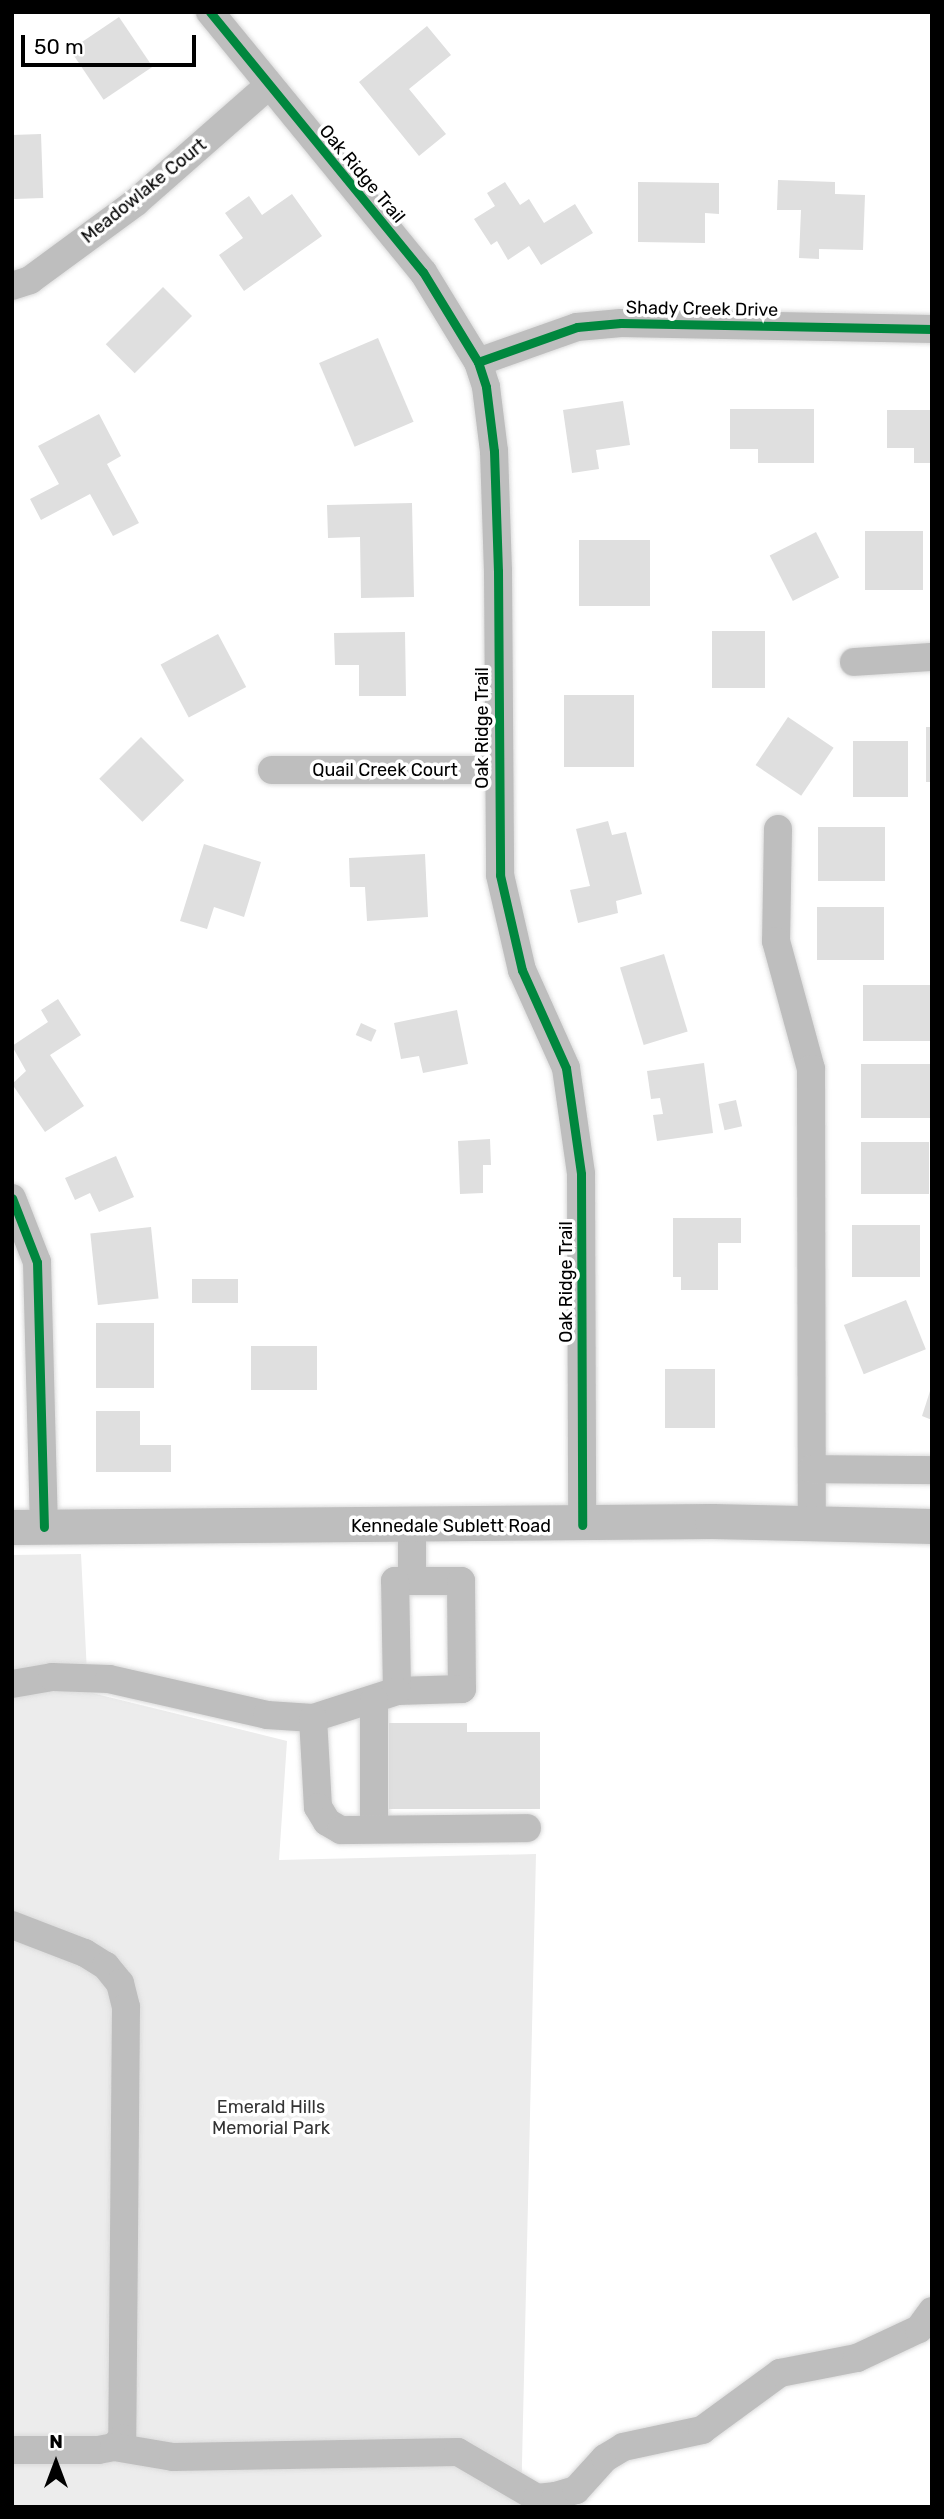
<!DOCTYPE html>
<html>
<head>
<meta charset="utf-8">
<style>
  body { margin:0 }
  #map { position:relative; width:944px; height:2519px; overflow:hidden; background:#fff; font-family:Rubik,sans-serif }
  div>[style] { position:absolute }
  .green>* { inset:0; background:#ececec }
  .building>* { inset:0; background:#dfdfdf; transform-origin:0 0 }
  .roads { filter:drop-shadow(0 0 2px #dbdbdb) drop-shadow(0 0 2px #dbdbdb) }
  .minor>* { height:28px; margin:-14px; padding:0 14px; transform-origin:14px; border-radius:14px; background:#bebebe }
  .major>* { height:35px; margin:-17.5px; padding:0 17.5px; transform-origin:17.5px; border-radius:17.5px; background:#bebebe }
  .cycleway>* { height:9px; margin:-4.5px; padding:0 4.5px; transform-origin:4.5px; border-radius:4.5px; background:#00873e }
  span { translate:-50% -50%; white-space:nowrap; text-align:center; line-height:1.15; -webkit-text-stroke:7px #fff; paint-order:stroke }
  .street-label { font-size:18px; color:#000 }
  .park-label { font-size:18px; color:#333 }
  .frame { position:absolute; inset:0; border:14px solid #000; pointer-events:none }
  .north { position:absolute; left:21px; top:2428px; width:70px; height:70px; -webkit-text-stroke:5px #fff; paint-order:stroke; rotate:0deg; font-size:19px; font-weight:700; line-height:28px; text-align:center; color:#000 }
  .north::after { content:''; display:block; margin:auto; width:24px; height:32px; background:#000; clip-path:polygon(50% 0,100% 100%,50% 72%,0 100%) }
  .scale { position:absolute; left:21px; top:35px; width:175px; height:32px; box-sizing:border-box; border:4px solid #000; border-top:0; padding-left:9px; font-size:21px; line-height:24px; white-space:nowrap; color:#000; -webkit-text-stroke:5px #fff; paint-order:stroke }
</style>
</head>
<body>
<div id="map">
  <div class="green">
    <i style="clip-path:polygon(81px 1554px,88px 1692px,287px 1741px,279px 1860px,536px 1854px,521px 2507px,12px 2507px,12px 1555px)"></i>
  </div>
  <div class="building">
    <i style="left:119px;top:17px;width:60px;height:59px;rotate:56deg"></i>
    <i style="clip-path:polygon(427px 26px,451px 55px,409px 89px,446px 134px,419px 156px,359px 82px)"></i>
    <i style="left:41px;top:134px;width:64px;height:29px;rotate:88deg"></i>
    <i style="clip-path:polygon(778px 180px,835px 182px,835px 194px,865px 195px,863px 250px,819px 249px,819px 259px,799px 258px,801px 210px,777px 210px)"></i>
    <i style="clip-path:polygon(505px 182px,520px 205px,529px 199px,544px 223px,575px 204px,593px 233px,541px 265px,529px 246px,508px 260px,497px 241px,491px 245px,474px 219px,495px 206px,487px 193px)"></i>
    <i style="clip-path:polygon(638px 182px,719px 183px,719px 214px,705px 213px,705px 243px,638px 242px)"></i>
    <i style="clip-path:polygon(292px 194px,322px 236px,244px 291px,219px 255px,243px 238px,225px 213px,249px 196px,262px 215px)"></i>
    <i style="left:163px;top:287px;width:41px;height:81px;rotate:45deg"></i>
    <i style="left:378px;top:338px;width:91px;height:64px;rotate:67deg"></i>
    <i style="clip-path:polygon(623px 401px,630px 445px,596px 450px,599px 469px,572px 473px,563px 410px)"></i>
    <i style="clip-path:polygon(730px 409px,814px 409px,814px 463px,758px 463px,758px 449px,730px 449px)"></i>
    <i style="clip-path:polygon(887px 410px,932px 410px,932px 463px,914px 463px,914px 448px,887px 448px)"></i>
    <i style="clip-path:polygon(99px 414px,121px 456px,107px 464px,139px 523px,113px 536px,90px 494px,41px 520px,30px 499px,59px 484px,38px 446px)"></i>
    <i style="clip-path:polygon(412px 503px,414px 597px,361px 598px,360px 537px,328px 538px,327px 505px)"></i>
    <i style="left:865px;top:531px;width:58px;height:59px"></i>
    <i style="left:816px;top:532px;width:51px;height:52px;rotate:63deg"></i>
    <i style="left:650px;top:540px;width:66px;height:71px;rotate:90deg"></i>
    <i style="left:712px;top:631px;width:53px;height:57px"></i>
    <i style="clip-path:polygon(405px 632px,406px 696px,359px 696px,359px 665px,335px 665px,334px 633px)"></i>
    <i style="left:218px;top:634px;width:60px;height:65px;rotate:62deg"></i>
    <i style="left:564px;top:695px;width:70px;height:72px"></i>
    <i style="left:788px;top:717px;width:55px;height:58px;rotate:34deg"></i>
    <i style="left:926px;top:727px;width:6px;height:55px"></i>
    <i style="left:141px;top:737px;width:61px;height:59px;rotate:45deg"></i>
    <i style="left:853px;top:741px;width:55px;height:56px"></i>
    <i style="clip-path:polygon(608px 821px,612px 835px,626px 832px,642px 894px,616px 901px,618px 913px,578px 923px,570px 890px,590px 886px,576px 829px)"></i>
    <i style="left:818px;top:827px;width:67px;height:54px"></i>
    <i style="clip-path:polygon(204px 844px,261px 862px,244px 917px,214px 907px,207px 929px,180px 921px)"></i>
    <i style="clip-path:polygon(425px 854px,428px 917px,367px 921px,365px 887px,350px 887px,349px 858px)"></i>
    <i style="left:817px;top:907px;width:67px;height:53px"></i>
    <i style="left:664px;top:954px;width:81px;height:46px;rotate:73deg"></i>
    <i style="left:863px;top:985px;width:67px;height:56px"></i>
    <i style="clip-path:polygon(58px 999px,81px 1035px,50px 1055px,84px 1106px,45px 1132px,12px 1084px,26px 1071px,12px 1046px,48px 1022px,41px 1010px)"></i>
    <i style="clip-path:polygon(457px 1010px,468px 1064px,423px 1073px,419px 1056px,401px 1059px,394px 1023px)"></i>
    <i style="left:361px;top:1023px;width:17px;height:13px;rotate:24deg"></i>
    <i style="clip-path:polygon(704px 1063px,713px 1133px,657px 1141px,653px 1115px,663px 1114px,660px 1098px,651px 1099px,647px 1071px)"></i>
    <i style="left:861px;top:1064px;width:69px;height:54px"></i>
    <i style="left:736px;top:1100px;width:27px;height:18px;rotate:77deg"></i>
    <i style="clip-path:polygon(490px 1139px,491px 1165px,483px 1165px,483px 1193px,460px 1194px,458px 1141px)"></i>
    <i style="left:861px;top:1142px;width:68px;height:52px"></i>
    <i style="clip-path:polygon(116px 1156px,134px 1197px,99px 1212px,90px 1193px,75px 1200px,65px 1178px)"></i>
    <i style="clip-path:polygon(673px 1218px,741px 1218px,741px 1243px,718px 1243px,718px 1290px,681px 1290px,681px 1277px,673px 1277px)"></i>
    <i style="left:852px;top:1225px;width:68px;height:52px"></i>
    <i style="left:151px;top:1227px;width:72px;height:61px;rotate:84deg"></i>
    <i style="left:192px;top:1279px;width:46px;height:24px"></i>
    <i style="left:906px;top:1300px;width:53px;height:67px;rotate:68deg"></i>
    <i style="left:96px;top:1323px;width:58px;height:65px"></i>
    <i style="left:251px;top:1346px;width:66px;height:44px"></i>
    <i style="left:665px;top:1369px;width:50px;height:59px"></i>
    <i style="clip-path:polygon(931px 1388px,932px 1388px,932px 1420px,922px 1416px)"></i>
    <i style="clip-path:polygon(96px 1411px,140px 1411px,140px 1445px,171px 1445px,171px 1472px,96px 1472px)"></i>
    <i style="clip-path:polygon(389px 1723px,467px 1723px,467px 1732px,540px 1732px,540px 1809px,389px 1809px)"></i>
  </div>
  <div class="roads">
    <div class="minor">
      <i style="left:210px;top:12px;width:336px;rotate:50.7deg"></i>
      <i style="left:423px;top:272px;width:105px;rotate:58.6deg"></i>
      <i style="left:478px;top:362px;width:26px;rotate:72deg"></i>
      <i style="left:486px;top:387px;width:64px;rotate:82.9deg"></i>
      <i style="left:494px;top:451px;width:120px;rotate:88.1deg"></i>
      <i style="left:498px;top:571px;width:304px;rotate:89.6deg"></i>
      <i style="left:500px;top:875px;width:98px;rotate:77deg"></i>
      <i style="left:522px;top:970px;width:107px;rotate:65.8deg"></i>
      <i style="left:566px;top:1068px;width:107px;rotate:81.9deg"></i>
      <i style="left:581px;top:1174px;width:351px;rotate:89.8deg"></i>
      <i style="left:12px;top:286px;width:19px;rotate:-18deg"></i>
      <i style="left:30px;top:280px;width:132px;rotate:-36.3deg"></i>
      <i style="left:136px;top:202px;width:177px;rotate:-41.3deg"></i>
      <i style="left:478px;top:362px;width:105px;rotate:-19.5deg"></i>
      <i style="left:577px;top:327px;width:44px;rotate:-5.2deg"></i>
      <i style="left:621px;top:323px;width:311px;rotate:1.1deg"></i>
      <i style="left:854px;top:662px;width:78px;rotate:-3.7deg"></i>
      <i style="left:272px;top:770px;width:226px"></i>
      <i style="left:778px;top:829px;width:112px;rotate:91deg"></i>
      <i style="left:776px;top:941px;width:133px;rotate:74.7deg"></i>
      <i style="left:811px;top:1069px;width:454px;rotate:89.9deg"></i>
      <i style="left:12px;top:1198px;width:69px;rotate:68.7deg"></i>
      <i style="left:37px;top:1262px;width:265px;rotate:88.5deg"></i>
      <i style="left:812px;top:1469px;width:120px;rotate:0.5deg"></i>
      <i style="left:412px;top:1526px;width:55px;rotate:90deg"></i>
      <i style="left:395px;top:1581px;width:66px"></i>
      <i style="left:461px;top:1581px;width:108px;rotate:89.5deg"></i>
      <i style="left:462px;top:1689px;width:65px;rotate:178.2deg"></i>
      <i style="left:397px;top:1691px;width:110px;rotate:-91deg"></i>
      <i style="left:12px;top:1684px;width:41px;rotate:-9.9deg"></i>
      <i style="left:52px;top:1677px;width:57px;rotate:2deg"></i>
      <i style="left:109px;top:1679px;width:162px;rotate:12.8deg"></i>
      <i style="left:267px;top:1715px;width:46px;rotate:3.7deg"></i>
      <i style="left:313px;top:1718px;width:88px;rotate:-17.8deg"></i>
      <i style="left:374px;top:1700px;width:129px;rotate:90deg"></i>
      <i style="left:313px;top:1718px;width:89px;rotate:86.8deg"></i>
      <i style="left:318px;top:1807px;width:17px;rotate:59deg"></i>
      <i style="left:327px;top:1822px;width:16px;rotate:30deg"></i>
      <i style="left:341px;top:1830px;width:186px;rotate:-0.6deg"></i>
      <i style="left:12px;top:1925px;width:78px;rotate:21deg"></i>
      <i style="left:85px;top:1953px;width:25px;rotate:32deg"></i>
      <i style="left:106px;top:1966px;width:22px;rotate:51deg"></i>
      <i style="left:120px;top:1983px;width:25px;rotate:76deg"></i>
      <i style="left:126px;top:2007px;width:431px;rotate:90.5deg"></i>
      <i style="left:122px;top:2438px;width:12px;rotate:132deg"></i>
      <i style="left:114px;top:2447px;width:16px;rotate:169deg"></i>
      <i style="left:98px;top:2450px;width:86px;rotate:180deg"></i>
      <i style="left:114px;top:2447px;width:60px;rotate:9.6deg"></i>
      <i style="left:173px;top:2457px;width:285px;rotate:-1deg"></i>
      <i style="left:458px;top:2452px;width:91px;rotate:30.2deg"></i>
      <i style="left:537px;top:2498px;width:19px;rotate:-6deg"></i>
      <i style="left:556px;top:2496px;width:21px;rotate:-17deg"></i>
      <i style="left:576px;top:2490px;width:43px;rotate:-47.8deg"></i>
      <i style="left:605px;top:2458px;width:21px;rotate:-31deg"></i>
      <i style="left:623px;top:2447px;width:81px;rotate:-12.1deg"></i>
      <i style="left:702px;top:2430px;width:97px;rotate:-36.2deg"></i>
      <i style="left:780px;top:2373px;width:78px;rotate:-11deg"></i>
      <i style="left:857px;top:2358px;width:68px;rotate:-25.1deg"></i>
      <i style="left:919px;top:2329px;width:22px;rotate:-54deg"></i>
    </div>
    <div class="major">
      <i style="left:12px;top:1527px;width:700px;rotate:-0.49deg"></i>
      <i style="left:712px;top:1521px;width:220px;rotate:1.3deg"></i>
    </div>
  </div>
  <div class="cycleway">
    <i style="left:210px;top:12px;width:336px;rotate:50.7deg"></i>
    <i style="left:423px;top:272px;width:105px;rotate:58.6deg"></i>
    <i style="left:478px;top:362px;width:26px;rotate:72deg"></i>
    <i style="left:486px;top:387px;width:64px;rotate:82.9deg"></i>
    <i style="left:494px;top:451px;width:120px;rotate:88.1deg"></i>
    <i style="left:498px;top:571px;width:304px;rotate:89.6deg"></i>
    <i style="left:500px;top:875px;width:98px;rotate:77deg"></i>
    <i style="left:522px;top:970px;width:107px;rotate:65.8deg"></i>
    <i style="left:566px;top:1068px;width:107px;rotate:81.9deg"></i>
    <i style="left:581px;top:1174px;width:351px;rotate:89.8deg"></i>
    <i style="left:478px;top:362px;width:105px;rotate:-19.5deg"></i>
    <i style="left:577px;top:327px;width:44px;rotate:-5.2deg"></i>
    <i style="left:621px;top:323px;width:311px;rotate:1.1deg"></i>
    <i style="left:12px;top:1198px;width:69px;rotate:68.7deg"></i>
    <i style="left:37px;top:1262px;width:265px;rotate:88.5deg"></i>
  </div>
  <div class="street-label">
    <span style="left:362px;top:174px;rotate:50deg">Oak Ridge Trail</span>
    <span style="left:144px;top:191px;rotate:-39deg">Meadowlake Court</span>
    <span style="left:702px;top:309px;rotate:1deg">Shady Creek Drive</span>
    <span style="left:482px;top:728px;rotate:-90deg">Oak Ridge Trail</span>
    <span style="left:385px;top:770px">Quail Creek Court</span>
    <span style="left:566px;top:1282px;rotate:-90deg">Oak Ridge Trail</span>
    <span style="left:451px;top:1526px">Kennedale Sublett Road</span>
  </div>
  <div class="park-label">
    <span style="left:271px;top:2118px">Emerald Hills<br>Memorial Park</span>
  </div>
  <div class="frame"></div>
  <div class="north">N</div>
  <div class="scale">50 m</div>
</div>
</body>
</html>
